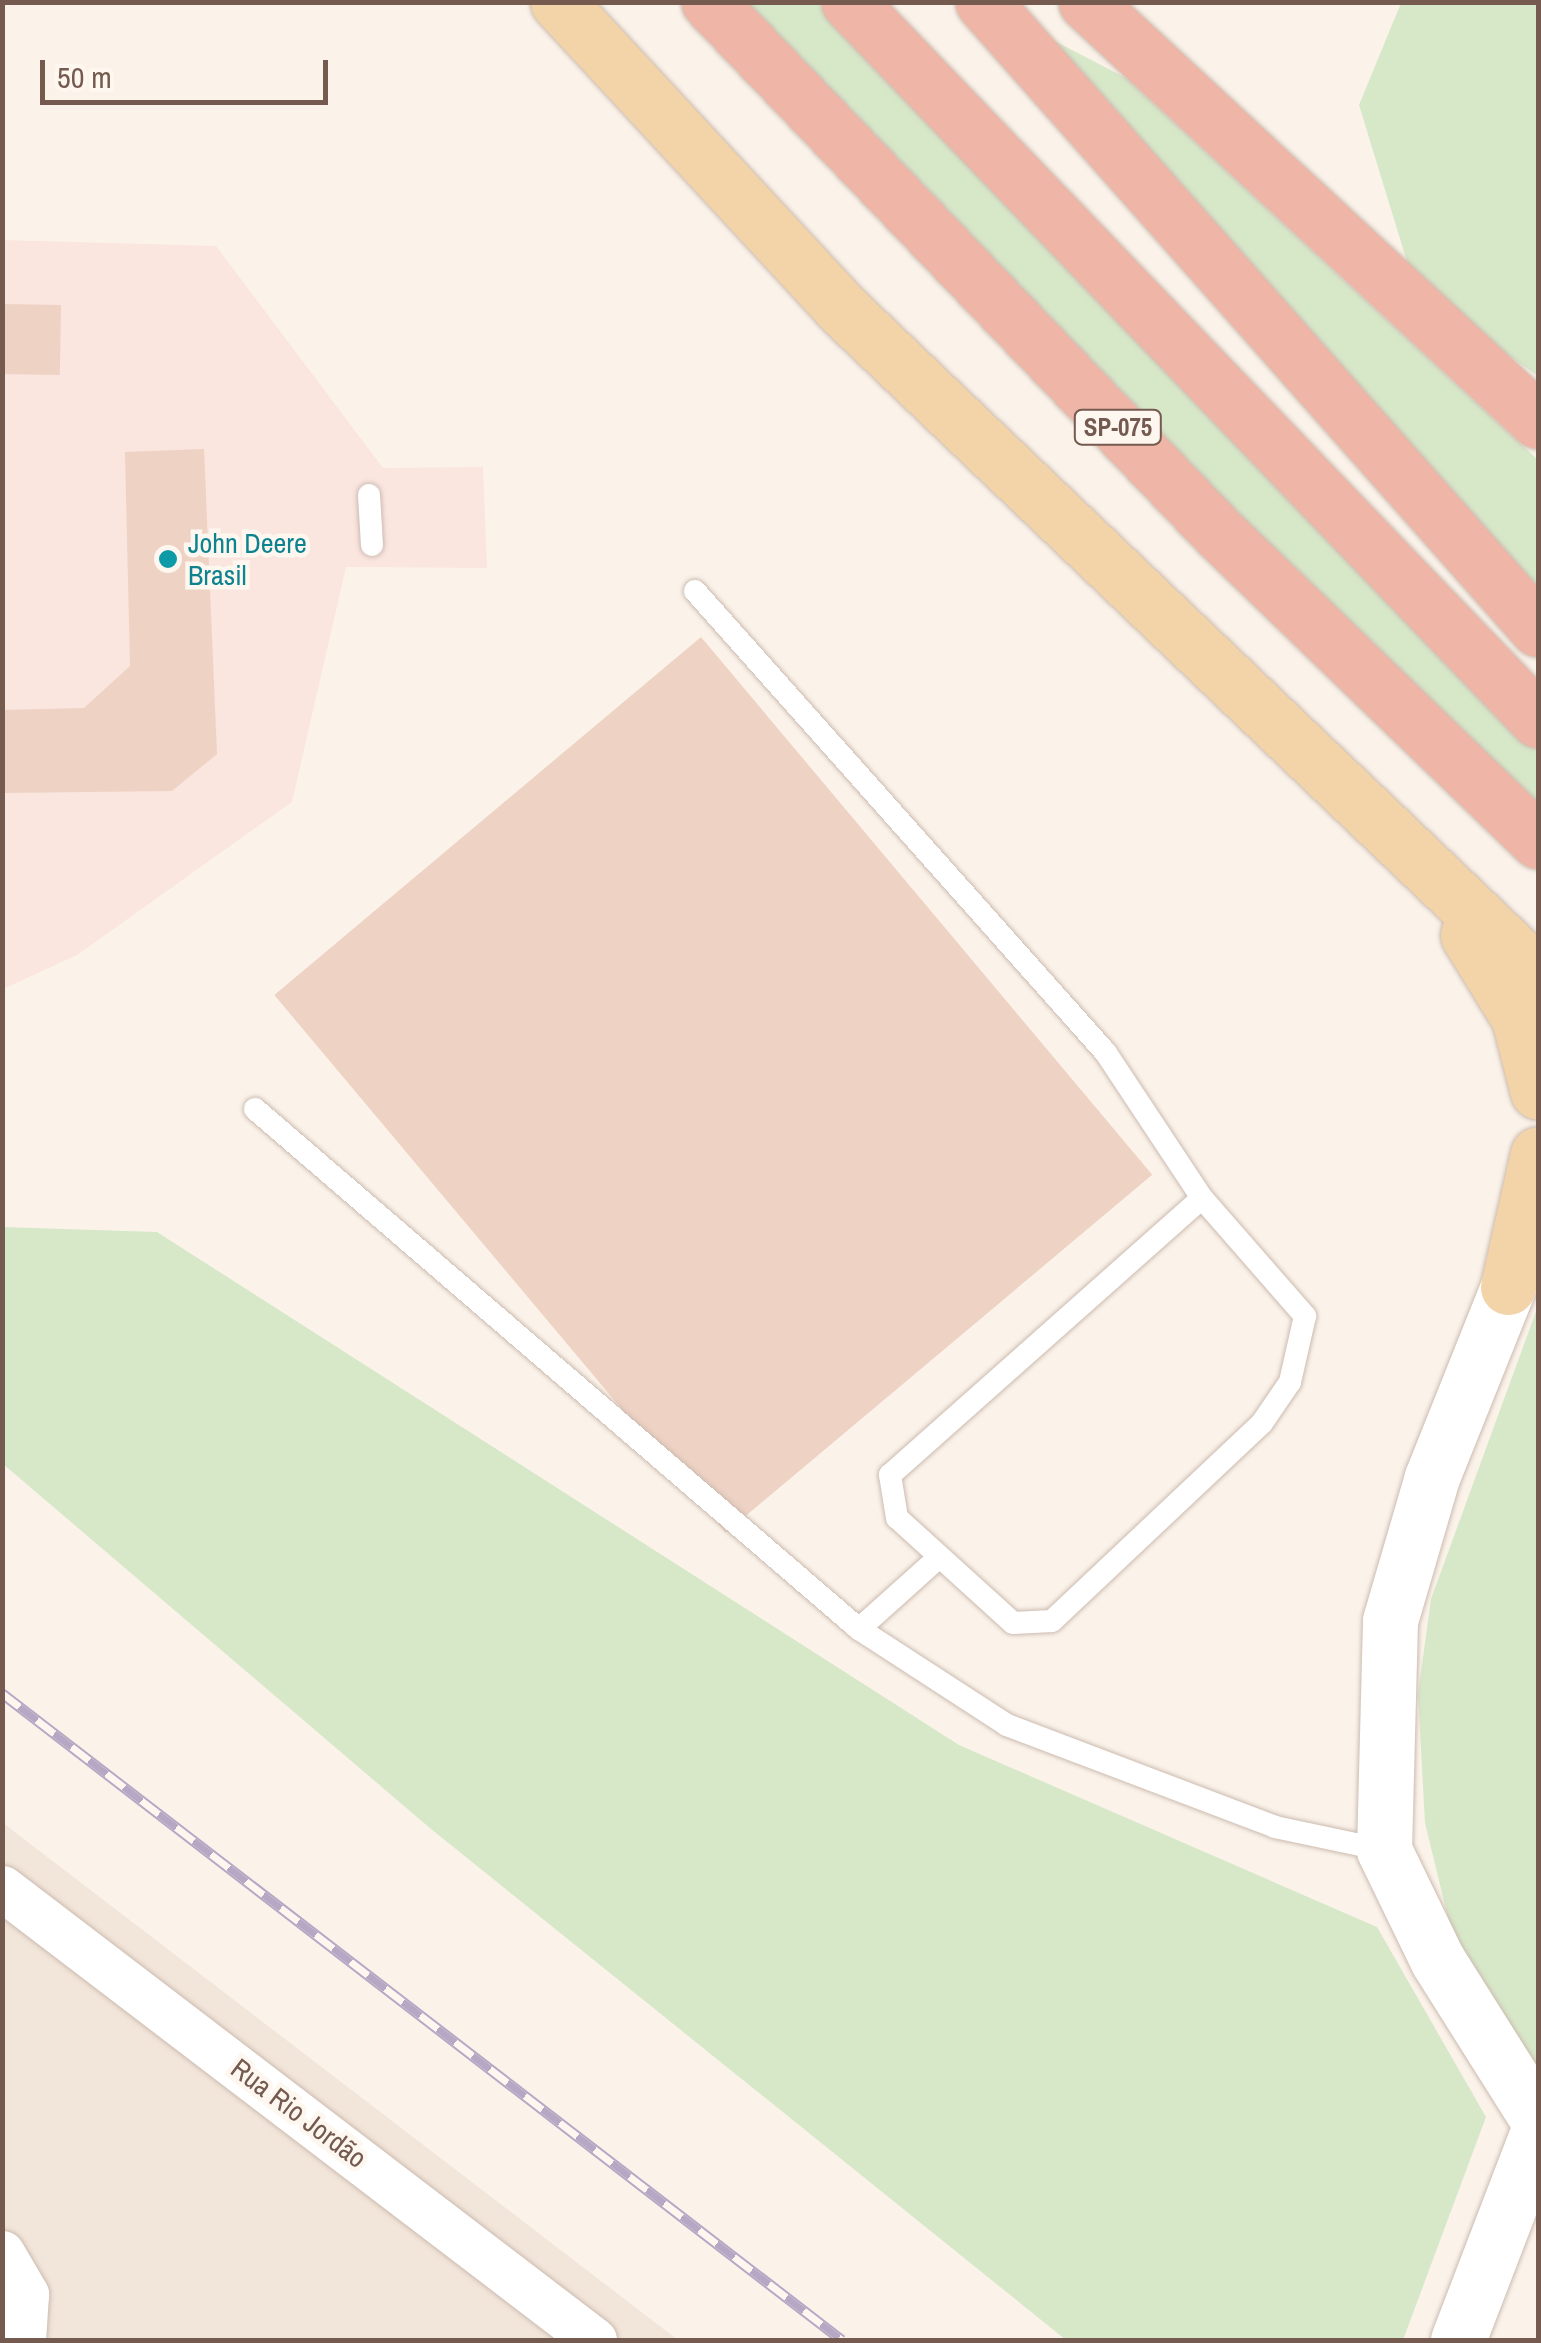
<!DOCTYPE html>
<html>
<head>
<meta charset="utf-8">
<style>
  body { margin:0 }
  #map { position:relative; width:1541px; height:2343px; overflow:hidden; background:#fbf3ea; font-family:"Archivo Narrow",sans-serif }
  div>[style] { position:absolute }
  .residential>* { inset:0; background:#f2e5d9 }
  .commercial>* { inset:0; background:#fae5df }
  .green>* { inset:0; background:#d7e8c9 }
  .building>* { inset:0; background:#eed2c4; transform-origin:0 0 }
  .roads { filter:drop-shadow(0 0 2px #ccbbb0) drop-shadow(0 0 2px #ccbbb0) }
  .lane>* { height:22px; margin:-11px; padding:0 11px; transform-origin:11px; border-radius:11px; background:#fff }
  .street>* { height:45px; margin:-22.5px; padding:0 22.5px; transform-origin:22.5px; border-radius:22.5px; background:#fff }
  .secondary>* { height:55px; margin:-27.5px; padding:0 27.5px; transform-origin:27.5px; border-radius:27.5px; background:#fff }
  .primary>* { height:55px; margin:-27.5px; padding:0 27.5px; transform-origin:27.5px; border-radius:27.5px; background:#f3d3a8 }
  .highway>* { height:55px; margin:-27.5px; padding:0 27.5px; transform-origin:27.5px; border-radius:27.5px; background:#efb5a6 }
  .rail>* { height:11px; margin-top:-5.5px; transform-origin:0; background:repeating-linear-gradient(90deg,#fef7f0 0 22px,#b6a8c4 0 44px); box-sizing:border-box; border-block:2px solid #b6a8c4 }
  .dots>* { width:28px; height:28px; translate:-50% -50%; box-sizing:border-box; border:5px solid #fef7f0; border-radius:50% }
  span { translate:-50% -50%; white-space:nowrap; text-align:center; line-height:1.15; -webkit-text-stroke:9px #fef7f0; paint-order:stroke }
  .shield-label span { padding:2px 8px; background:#fef7f0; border:2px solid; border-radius:8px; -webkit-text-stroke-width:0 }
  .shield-label { font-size:25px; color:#745a4f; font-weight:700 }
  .culture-label { font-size:28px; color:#0d838f }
  .left { translate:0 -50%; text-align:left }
  .street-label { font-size:28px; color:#745a4f }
  .frame { position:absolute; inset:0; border:5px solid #745a4f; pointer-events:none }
  .scale { position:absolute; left:40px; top:60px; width:288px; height:45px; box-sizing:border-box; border:5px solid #745a4f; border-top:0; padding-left:12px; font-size:30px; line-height:35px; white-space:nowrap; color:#745a4f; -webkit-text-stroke:8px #fef7f0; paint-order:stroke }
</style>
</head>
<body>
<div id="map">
  <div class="residential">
    <i style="clip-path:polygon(3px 1823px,678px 2340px,3px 2340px)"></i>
  </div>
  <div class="commercial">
    <i style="clip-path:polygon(3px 240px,216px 246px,383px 468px,483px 467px,487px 568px,346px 567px,292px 802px,77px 955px,3px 989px)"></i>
  </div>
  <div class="green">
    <i style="clip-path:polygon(735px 3px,818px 3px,1538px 745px,1538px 818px)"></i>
    <i style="clip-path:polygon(1401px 3px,1538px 3px,1538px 376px,1416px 291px,1359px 105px)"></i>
    <i style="clip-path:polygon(1047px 37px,1126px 78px,1538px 460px,1538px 602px)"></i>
    <i style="clip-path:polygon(3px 1227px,157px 1232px,959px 1745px,1377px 1927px,1486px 2117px,1403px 2340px,1066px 2340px,431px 1829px,3px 1464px)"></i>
    <i style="clip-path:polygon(1538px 1306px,1538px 2076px,1451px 1930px,1425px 1823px,1418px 1694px,1431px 1599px)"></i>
  </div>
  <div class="building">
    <i style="left:61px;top:305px;width:70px;height:59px;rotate:91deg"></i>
    <i style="clip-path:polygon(204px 449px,217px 754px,172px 791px,2px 793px,2px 710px,84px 708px,130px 666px,125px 452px)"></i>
    <i style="left:701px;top:637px;width:702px;height:557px;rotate:50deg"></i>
  </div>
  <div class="roads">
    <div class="lane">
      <i style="left:369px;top:495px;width:50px;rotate:86.6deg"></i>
      <i style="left:695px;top:591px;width:618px;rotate:48.34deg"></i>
      <i style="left:1106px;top:1053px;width:174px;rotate:56.5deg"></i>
      <i style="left:255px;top:1109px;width:797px;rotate:40.73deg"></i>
      <i style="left:859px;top:1629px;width:176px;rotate:33deg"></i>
      <i style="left:1007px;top:1725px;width:287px;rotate:20.8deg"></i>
      <i style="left:1275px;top:1827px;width:111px;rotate:11.9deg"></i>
      <i style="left:1202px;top:1198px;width:157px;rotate:48.9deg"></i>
      <i style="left:1305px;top:1316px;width:68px;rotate:102.8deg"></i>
      <i style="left:1290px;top:1382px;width:50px;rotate:124.3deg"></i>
      <i style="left:1262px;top:1423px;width:289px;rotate:136.7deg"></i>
      <i style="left:1052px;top:1621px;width:39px;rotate:177deg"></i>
      <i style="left:1013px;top:1623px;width:156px;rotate:-137.8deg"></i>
      <i style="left:897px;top:1518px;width:44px;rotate:-99.2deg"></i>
      <i style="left:890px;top:1475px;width:417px;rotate:-41.6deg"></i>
      <i style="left:859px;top:1629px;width:105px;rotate:-41.9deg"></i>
    </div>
    <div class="street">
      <i style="left:2px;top:1888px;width:745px;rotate:37.36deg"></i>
      <i style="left:2px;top:2253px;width:48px;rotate:59.7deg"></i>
      <i style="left:26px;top:2294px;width:46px;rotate:93.7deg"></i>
    </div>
    <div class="secondary">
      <i style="left:1508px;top:1287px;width:205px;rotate:111.8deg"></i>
      <i style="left:1432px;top:1477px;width:150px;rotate:106.3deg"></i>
      <i style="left:1390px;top:1621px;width:229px;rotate:91.5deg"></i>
      <i style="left:1384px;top:1850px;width:123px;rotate:64.1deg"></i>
      <i style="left:1438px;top:1961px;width:188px;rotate:57.8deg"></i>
      <i style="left:1458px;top:2340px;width:223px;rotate:-69deg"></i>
    </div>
    <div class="primary">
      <i style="left:558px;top:2px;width:417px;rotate:47.2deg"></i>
      <i style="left:841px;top:308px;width:964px;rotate:43.7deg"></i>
      <i style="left:1468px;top:935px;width:97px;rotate:58.4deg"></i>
      <i style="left:1519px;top:1018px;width:76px;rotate:75.6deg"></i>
      <i style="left:1508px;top:1287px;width:136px;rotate:-77.3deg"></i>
    </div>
    <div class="highway">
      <i style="left:709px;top:2px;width:733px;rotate:46.16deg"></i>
      <i style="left:1217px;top:531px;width:446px;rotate:44deg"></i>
      <i style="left:849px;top:2px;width:995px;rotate:46.18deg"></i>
      <i style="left:983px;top:2px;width:837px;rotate:48.49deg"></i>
      <i style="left:1086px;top:2px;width:616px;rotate:42.83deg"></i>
    </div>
  </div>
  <div class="rail">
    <i style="left:2px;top:1693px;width:1060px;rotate:37.6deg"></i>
  </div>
  <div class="dots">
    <i style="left:168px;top:559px;background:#0f9aa8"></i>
  </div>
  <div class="shield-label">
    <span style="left:1118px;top:427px">SP-075</span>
  </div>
  <div class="culture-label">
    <span class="left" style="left:188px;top:559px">John Deere<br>Brasil</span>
  </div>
  <div class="street-label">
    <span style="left:299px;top:2113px;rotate:37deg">Rua Rio Jordão</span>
  </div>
  <div class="frame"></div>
  <div class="scale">50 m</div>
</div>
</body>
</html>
